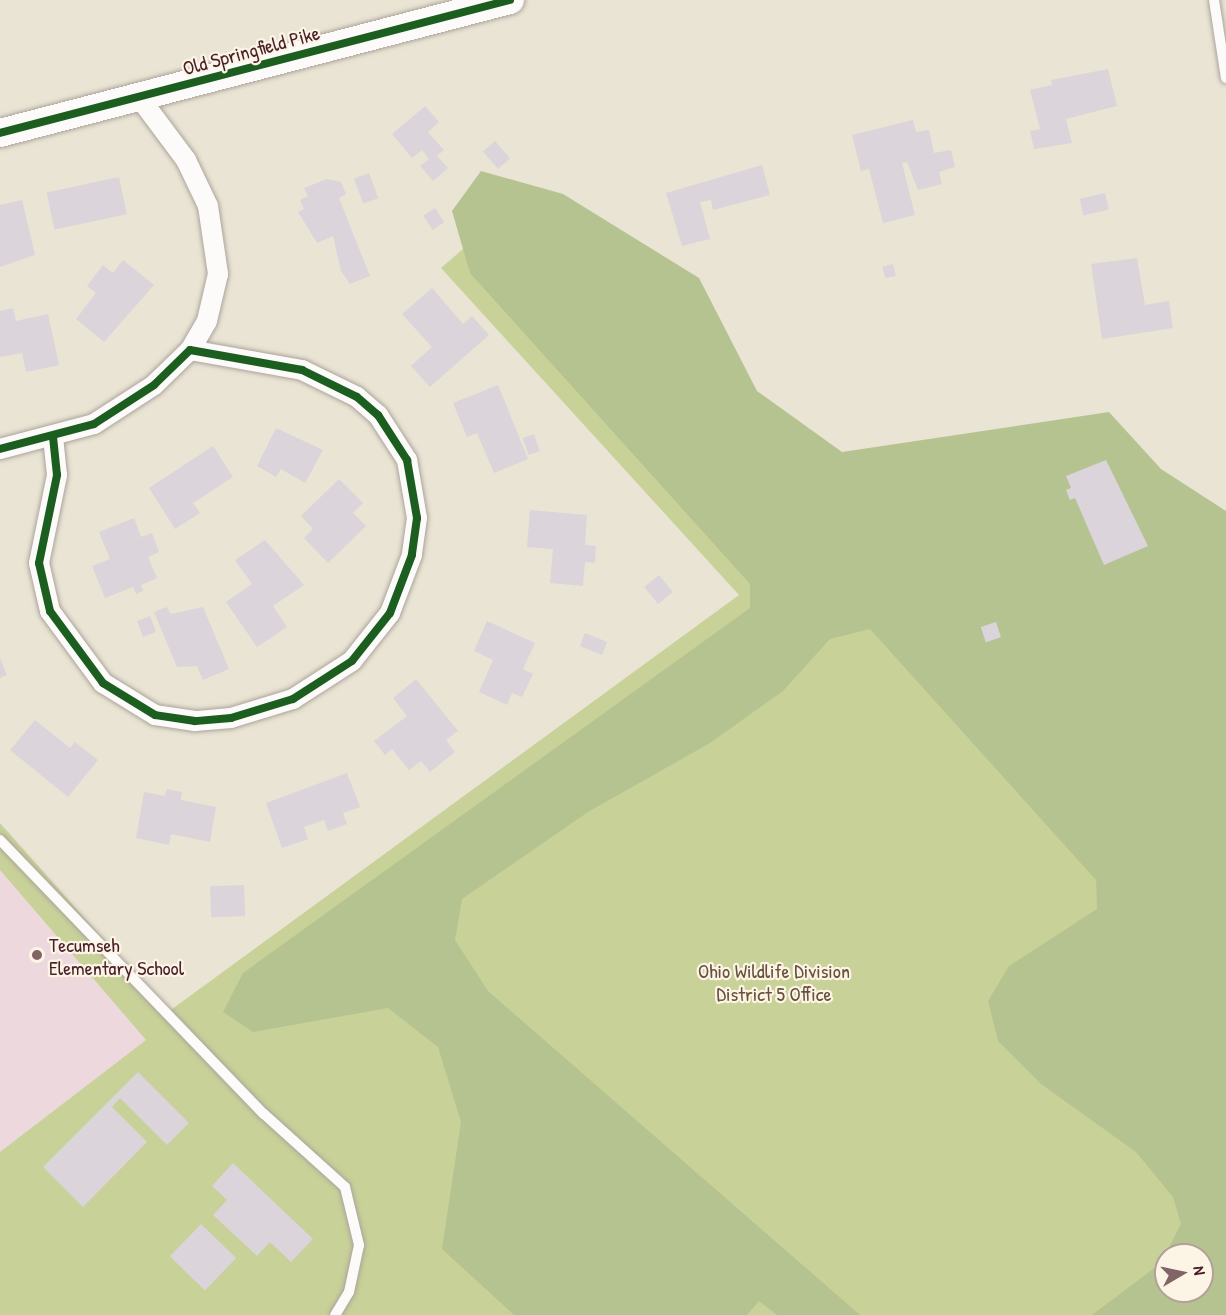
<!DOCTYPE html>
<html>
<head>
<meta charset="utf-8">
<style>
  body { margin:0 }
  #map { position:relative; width:1226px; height:1315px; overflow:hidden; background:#eae4d4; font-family:"Patrick Hand",sans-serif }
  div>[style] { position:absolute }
  .built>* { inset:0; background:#edd9dd }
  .green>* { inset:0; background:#c8d198 }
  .forest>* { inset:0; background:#b5c391 }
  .building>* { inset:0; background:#dbd4da; transform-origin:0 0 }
  .roads { filter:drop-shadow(0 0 2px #aca49c) drop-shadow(0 0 2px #aca49c) }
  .lane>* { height:10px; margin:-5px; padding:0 5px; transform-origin:5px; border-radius:5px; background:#fcfbf9 }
  .street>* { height:20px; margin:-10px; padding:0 10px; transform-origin:10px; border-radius:10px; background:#fcfbf9 }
  .secondary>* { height:28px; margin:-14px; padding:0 14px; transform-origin:14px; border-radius:14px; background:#fcfbf9 }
  .cycleway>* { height:8px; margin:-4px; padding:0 4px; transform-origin:4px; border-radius:4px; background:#1b5e20 }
  .dots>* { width:16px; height:16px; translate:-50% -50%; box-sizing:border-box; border:3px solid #fcf5e5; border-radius:50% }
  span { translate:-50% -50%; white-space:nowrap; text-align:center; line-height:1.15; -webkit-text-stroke:4.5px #fcf5e5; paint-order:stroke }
  .street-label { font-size:20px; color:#4a1f2b }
  .poi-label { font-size:20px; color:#4a1f2b }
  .left { translate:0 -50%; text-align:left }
  .park-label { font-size:20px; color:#67503d }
  .north { position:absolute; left:1154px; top:1243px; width:60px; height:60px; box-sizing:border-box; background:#fcf5e5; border:2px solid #b59f9b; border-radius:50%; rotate:81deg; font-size:16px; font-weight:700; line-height:24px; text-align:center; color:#4a1f2b }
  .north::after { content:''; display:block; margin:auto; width:21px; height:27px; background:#826466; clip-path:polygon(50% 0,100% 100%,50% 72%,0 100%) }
</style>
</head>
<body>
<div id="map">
  <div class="built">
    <i style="clip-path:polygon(0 870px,146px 1040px,0 1152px)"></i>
  </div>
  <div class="green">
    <i style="clip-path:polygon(evenodd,529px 192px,1226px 992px,1226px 1315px,0 1315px,0 1152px,146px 1040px,0 870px,0 823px,168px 1012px,739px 595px,441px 268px,529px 192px,1166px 1255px,1202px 1255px,1202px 1291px,1166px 1291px,1166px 1255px)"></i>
  </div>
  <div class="forest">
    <i style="clip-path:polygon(evenodd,481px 171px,563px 194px,699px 278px,757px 391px,842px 452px,1109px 412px,1161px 469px,1226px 511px,1226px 1315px,1092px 1315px,1161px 1263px,1181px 1224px,1173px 1197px,1136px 1152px,1041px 1084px,998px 1041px,988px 1001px,1009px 966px,1097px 909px,1096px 880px,870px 629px,830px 639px,783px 691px,710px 743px,588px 812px,462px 899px,455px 940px,488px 991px,860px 1315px,777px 1315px,759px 1301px,747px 1315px,514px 1315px,442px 1249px,461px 1122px,438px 1047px,388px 1008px,253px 1032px,223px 1012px,243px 973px,750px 608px,750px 584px,470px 273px,452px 211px,481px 171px,1166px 1255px,1202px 1255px,1202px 1291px,1166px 1291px,1166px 1255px)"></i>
  </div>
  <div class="building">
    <i style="clip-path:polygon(1108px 69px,1117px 106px,1066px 119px,1072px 143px,1034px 149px,1030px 131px,1040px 129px,1030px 90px,1052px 85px,1051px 80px)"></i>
    <i style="clip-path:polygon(425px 106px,439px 122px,428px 132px,444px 150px,437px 156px,448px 168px,433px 181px,420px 166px,429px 159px,422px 150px,412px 158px,392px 134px)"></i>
    <i style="clip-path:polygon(913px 120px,916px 132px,929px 130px,934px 153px,951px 150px,955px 167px,939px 172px,942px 184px,918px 190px,907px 162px,902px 163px,915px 215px,883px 223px,869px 169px,861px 171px,852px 135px)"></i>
    <i style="left:495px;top:141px;width:23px;height:16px;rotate:49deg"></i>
    <i style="clip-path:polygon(762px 165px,770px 195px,713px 210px,711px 200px,700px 202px,710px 239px,682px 246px,666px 193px)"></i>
    <i style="left:369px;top:173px;width:27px;height:16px;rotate:70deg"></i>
    <i style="left:119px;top:177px;width:38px;height:74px;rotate:78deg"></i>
    <i style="clip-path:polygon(327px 179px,341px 182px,346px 194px,339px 198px,370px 276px,350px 284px,341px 271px,333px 236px,317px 243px,298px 212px,304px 209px,300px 200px,308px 196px,304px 188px)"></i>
    <i style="left:1105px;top:193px;width:17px;height:26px;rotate:77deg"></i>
    <i style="clip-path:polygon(22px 200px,35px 255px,0 267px,0 205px)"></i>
    <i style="left:435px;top:208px;width:17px;height:14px;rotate:57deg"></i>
    <i style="clip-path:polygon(1137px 258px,1145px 305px,1169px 301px,1173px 328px,1102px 339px,1091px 264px)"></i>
    <i style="clip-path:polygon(123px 260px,154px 285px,104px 342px,76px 319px,96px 293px,87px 286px,103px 265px,113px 273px)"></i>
    <i style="left:893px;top:264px;width:12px;height:11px;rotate:76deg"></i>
    <i style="clip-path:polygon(432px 288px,463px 324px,472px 316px,489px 335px,430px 387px,411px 366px,432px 347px,402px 314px)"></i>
    <i style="clip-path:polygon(13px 308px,16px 321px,48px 314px,59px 365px,26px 372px,22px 353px,0 357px,0 311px)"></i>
    <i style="clip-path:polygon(498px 385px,528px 459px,494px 473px,477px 433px,467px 437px,453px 403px)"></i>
    <i style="clip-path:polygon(276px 428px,323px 450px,305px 483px,281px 469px,276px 477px,257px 466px)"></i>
    <i style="left:534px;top:434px;width:18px;height:12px;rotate:71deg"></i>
    <i style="clip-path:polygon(213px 446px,233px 477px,193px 503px,200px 513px,175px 529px,149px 488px)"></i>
    <i style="clip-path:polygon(1106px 460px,1148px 546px,1104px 565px,1075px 498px,1070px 500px,1066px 490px,1071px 488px,1066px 476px)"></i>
    <i style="clip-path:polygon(339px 479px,363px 503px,353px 513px,366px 526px,328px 563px,304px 538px,313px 529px,301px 516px)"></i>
    <i style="clip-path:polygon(530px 510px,587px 515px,585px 545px,596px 546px,595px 563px,585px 562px,583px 586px,550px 583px,553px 549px,527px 547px)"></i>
    <i style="clip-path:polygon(134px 518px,141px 537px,152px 533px,159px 552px,148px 557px,157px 578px,141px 585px,143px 591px,136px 594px,133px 587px,105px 598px,92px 566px,110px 559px,99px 532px)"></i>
    <i style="clip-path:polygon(265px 540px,304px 585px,273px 606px,287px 627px,257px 647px,226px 602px,252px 584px,235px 560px)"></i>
    <i style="left:659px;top:575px;width:22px;height:19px;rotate:51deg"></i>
    <i style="clip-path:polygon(167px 607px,171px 614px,203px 607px,229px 669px,203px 680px,197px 666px,177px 667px,154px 612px)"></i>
    <i style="left:150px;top:616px;width:17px;height:14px;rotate:69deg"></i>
    <i style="clip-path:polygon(487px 621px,535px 643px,523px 669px,533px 674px,522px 697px,512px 693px,507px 705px,479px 692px,493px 660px,474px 651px)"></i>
    <i style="left:996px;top:622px;width:16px;height:16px;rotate:72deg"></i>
    <i style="left:585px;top:633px;width:24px;height:14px;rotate:22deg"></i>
    <i style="clip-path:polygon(0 658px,7px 675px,0 678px)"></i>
    <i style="clip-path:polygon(416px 679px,458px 731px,446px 740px,455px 752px,430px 772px,421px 761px,409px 770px,392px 749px,385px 755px,374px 741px,407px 716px,393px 698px)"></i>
    <i style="clip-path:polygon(35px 720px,70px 748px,75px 742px,98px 760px,68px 797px,10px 750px)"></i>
    <i style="clip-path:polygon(347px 773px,360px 807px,343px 813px,347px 824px,328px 831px,324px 820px,304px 827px,308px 839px,282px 848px,266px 803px)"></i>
    <i style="clip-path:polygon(167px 789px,182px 792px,181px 800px,216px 807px,210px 842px,171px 834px,169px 845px,136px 838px,144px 792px,165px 796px)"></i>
    <i style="left:244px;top:885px;width:31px;height:34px;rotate:88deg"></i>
    <i style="clip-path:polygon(138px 1072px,189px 1123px,167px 1145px,120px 1098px,112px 1107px,147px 1142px,83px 1207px,43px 1167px)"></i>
    <i style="clip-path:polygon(233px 1163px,313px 1239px,291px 1262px,270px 1242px,257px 1256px,213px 1215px,227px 1200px,212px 1186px)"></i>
    <i style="left:201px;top:1224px;width:49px;height:45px;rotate:44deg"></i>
  </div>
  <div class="roads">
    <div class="lane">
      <i style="left:1214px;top:0;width:79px;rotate:81.3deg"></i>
      <i style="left:0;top:840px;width:380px;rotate:46.1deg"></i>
      <i style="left:264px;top:1114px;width:109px;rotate:42deg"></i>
      <i style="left:345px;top:1187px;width:60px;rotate:76.4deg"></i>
      <i style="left:359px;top:1245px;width:48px;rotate:102deg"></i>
      <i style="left:349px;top:1292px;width:27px;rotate:121deg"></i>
    </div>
    <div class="street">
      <i style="left:139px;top:97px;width:79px;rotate:53.3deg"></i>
      <i style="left:186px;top:160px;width:51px;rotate:64.4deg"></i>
      <i style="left:208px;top:206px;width:69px;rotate:81.6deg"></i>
      <i style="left:218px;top:274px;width:48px;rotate:103.2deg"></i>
      <i style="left:207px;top:321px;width:34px;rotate:120deg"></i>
      <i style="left:0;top:449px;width:97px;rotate:-14.9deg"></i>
      <i style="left:94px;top:424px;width:72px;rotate:-33deg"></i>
      <i style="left:154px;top:385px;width:50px;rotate:-44.2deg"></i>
      <i style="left:190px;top:350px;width:114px;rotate:10.1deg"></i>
      <i style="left:302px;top:370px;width:61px;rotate:26.1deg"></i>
      <i style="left:357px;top:397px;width:28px;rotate:41deg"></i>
      <i style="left:378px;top:415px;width:54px;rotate:57.2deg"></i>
      <i style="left:407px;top:460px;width:59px;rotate:80.2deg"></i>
      <i style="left:417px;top:518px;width:37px;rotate:98deg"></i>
      <i style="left:412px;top:555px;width:62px;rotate:110.8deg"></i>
      <i style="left:390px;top:613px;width:61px;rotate:128.4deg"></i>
      <i style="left:352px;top:661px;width:70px;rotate:147.2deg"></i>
      <i style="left:293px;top:699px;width:65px;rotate:163deg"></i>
      <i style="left:231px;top:718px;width:36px;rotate:175deg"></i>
      <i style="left:195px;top:721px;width:40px;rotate:-171.5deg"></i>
      <i style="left:155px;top:715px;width:61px;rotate:-148.4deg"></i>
      <i style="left:103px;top:683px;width:89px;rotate:-126.4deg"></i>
      <i style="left:50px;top:611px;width:49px;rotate:-102.9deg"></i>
      <i style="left:39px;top:563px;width:90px;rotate:-78.4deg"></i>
      <i style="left:57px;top:475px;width:36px;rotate:-96deg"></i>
    </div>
    <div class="secondary">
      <i style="left:0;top:133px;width:527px;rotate:-14.62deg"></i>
    </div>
  </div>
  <div class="cycleway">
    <i style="left:0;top:133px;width:527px;rotate:-14.62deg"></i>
    <i style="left:0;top:449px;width:97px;rotate:-14.9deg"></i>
    <i style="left:94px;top:424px;width:72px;rotate:-33deg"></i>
    <i style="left:154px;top:385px;width:50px;rotate:-44.2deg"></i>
    <i style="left:190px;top:350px;width:114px;rotate:10.1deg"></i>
    <i style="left:302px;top:370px;width:61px;rotate:26.1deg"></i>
    <i style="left:357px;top:397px;width:28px;rotate:41deg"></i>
    <i style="left:378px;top:415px;width:54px;rotate:57.2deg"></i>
    <i style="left:407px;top:460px;width:59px;rotate:80.2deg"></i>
    <i style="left:417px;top:518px;width:37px;rotate:98deg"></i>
    <i style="left:412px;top:555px;width:62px;rotate:110.8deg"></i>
    <i style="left:390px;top:613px;width:61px;rotate:128.4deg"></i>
    <i style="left:352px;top:661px;width:70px;rotate:147.2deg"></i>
    <i style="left:293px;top:699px;width:65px;rotate:163deg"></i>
    <i style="left:231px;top:718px;width:36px;rotate:175deg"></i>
    <i style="left:195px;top:721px;width:40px;rotate:-171.5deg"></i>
    <i style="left:155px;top:715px;width:61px;rotate:-148.4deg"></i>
    <i style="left:103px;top:683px;width:89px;rotate:-126.4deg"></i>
    <i style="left:50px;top:611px;width:49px;rotate:-102.9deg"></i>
    <i style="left:39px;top:563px;width:90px;rotate:-78.4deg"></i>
    <i style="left:57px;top:475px;width:36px;rotate:-96deg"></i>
  </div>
  <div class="dots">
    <i style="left:37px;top:955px;background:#826466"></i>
  </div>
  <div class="street-label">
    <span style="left:251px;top:50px;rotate:-15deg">Old Springfield Pike</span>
  </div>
  <div class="poi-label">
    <span class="left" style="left:49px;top:956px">Tecumseh<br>Elementary School</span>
  </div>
  <div class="park-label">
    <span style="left:774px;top:982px">Ohio Wildlife Division<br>District 5 Office</span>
  </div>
  <div class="north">N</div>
</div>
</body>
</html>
